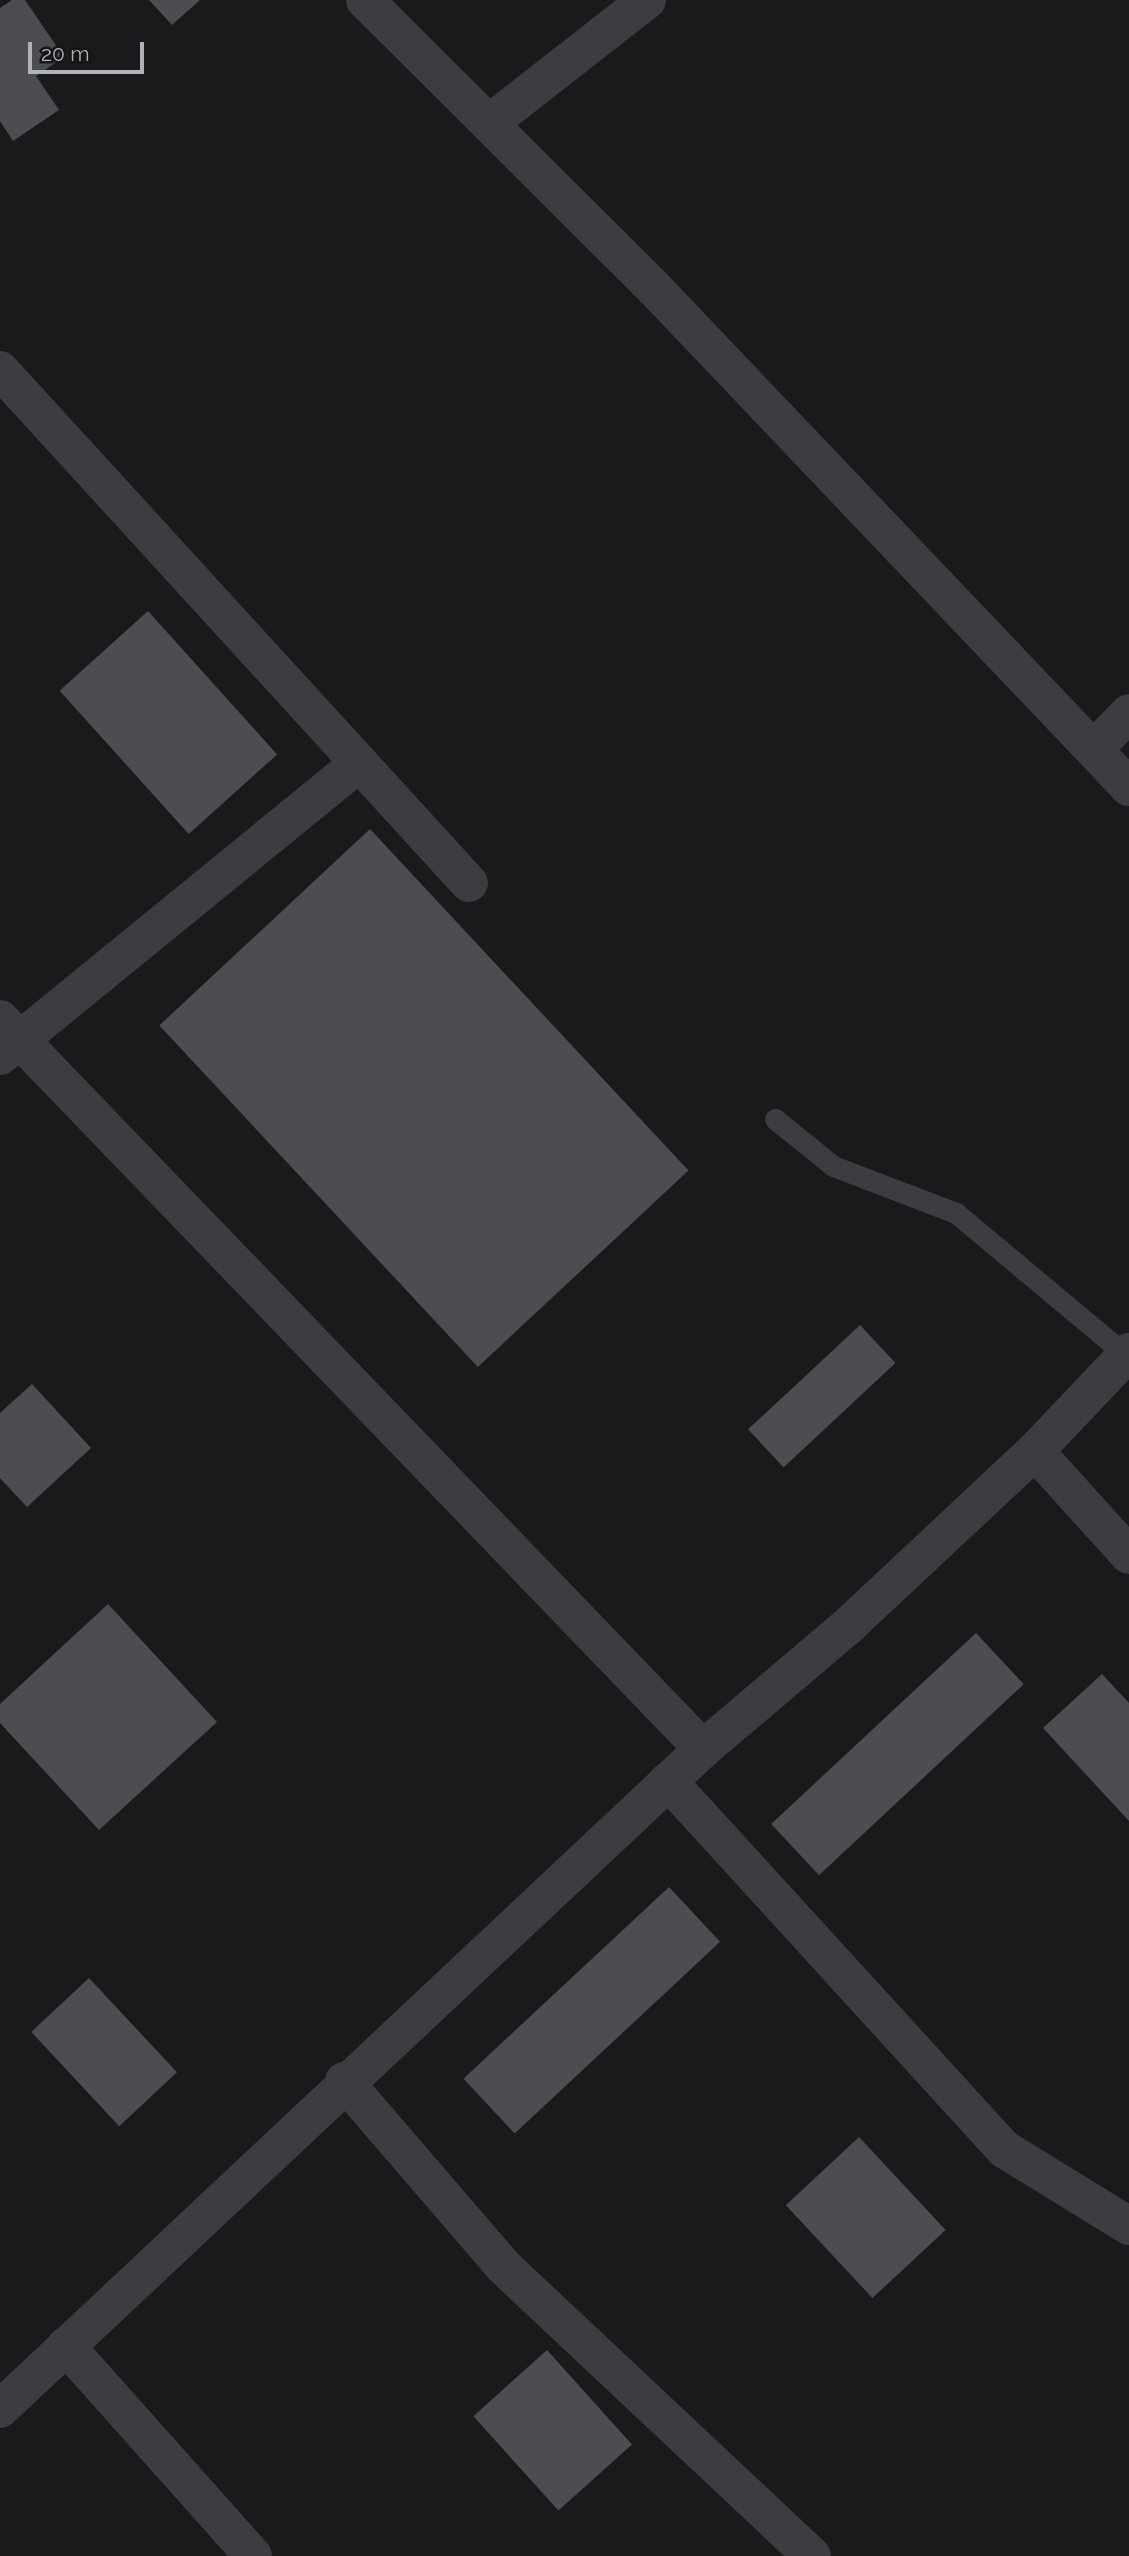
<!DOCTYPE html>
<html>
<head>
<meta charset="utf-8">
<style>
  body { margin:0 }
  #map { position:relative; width:1129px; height:2556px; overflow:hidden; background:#1a1a1c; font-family:Raleway,sans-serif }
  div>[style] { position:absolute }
  .building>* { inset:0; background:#4c4d51; transform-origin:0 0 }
  .service>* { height:21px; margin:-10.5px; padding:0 10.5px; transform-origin:10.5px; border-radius:10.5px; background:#3b3d40 }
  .minor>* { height:38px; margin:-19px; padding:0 19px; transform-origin:19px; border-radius:19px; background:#3b3d40 }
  span { translate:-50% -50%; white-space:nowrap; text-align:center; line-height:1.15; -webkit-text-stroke:5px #151517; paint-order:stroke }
  .scale { position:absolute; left:28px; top:42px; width:116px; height:32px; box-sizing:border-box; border:4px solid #aeb3ba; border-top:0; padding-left:9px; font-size:21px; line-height:24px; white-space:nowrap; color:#aeb3ba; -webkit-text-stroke:5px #151517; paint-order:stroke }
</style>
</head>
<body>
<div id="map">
  <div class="building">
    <i style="clip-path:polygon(12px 0,25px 0,64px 57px,36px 76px,59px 110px,13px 141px,0 121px,0 8px)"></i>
    <i style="clip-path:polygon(149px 0,200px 0,172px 25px)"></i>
    <i style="left:148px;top:611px;width:193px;height:119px;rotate:48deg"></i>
    <i style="left:370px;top:829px;width:467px;height:288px;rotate:47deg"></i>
    <i style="left:860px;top:1325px;width:52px;height:153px;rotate:47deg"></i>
    <i style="clip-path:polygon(32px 1384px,91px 1448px,27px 1507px,0 1478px,0 1413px)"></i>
    <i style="clip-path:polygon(108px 1604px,217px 1722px,99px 1830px,0 1723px,0 1704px)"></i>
    <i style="left:976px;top:1633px;width:70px;height:280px;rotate:47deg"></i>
    <i style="clip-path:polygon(1102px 1674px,1129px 1703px,1129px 1821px,1043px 1728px)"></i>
    <i style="left:669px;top:1887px;width:75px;height:281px;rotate:47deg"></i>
    <i style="left:89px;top:1978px;width:129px;height:79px;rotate:47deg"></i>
    <i style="left:859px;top:2137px;width:127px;height:100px;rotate:47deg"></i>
    <i style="left:547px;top:2350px;width:127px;height:99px;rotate:48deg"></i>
  </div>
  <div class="service">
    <i style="left:775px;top:1119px;width:75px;rotate:39deg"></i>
    <i style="left:833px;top:1166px;width:132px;rotate:20.9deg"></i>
    <i style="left:956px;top:1213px;width:223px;rotate:39.9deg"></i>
  </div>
  <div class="minor">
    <i style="left:365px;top:0;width:408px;rotate:44.9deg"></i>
    <i style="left:654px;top:288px;width:689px;rotate:46.41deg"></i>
    <i style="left:491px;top:122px;width:198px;rotate:-38deg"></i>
    <i style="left:0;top:370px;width:695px;rotate:47.57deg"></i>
    <i style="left:1094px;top:749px;width:50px;rotate:-45.8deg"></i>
    <i style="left:0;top:1019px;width:1013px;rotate:46.08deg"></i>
    <i style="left:0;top:1056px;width:461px;rotate:-39.2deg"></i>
    <i style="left:1035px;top:1451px;width:140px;rotate:47.9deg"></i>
    <i style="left:668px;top:1781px;width:498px;rotate:47.6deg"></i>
    <i style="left:1004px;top:2149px;width:147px;rotate:31.6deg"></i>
    <i style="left:344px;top:2081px;width:243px;rotate:49.3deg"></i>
    <i style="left:502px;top:2265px;width:425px;rotate:43.2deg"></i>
    <i style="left:66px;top:2346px;width:281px;rotate:48.3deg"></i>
    <i style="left:0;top:2409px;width:964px;rotate:-43.19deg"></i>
    <i style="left:703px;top:1749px;width:192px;rotate:-40.3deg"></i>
    <i style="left:849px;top:1625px;width:255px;rotate:-43.1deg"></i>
    <i style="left:1035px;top:1451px;width:137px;rotate:-46.5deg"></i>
  </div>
  <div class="scale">20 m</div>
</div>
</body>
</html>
